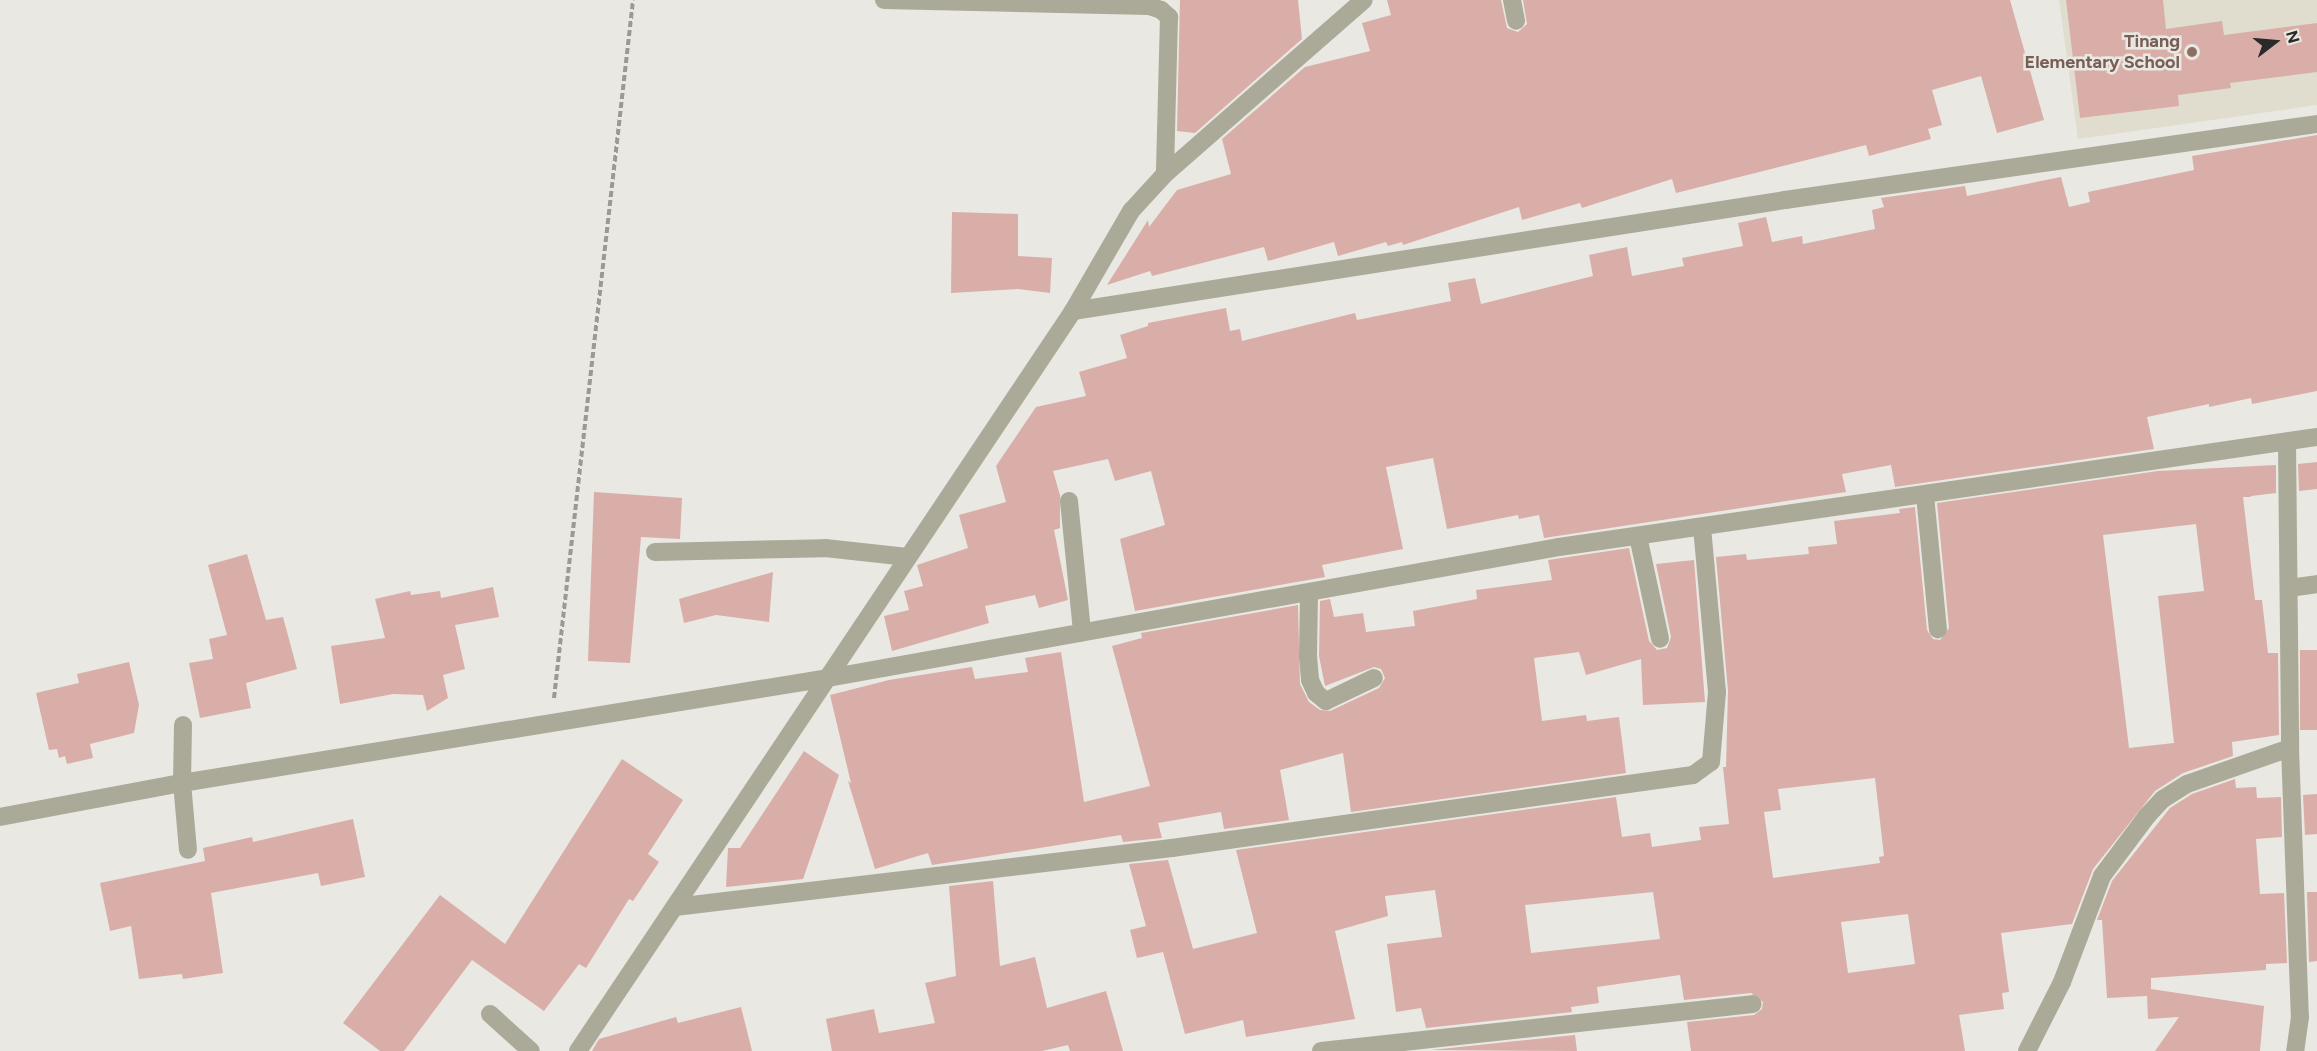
<!DOCTYPE html>
<html>
<head>
<meta charset="utf-8">
<style>
  body { margin:0 }
  #map { position:relative; width:2317px; height:1051px; overflow:hidden; background:#e9e8e2; font-family:Figtree,sans-serif }
  div>[style] { position:absolute }
  .built>* { inset:0; background:#e0ddcf }
  .building>* { inset:0; background:#d9aea8; transform-origin:0 0 }
  .path>* { height:4px; margin-top:-2px; transform-origin:0; background:repeating-linear-gradient(90deg,#9a9995 0 6px,transparent 0 9px) }
  .service>* { height:18px; margin:-9px; padding:0 9px; transform-origin:9px; border-radius:9px; background:#abaa99 }
  .minor>* { height:18px; margin:-9px; padding:0 9px; transform-origin:9px; border-radius:9px; background:#abaa99 }
  .tertiary>* { height:18px; margin:-9px; padding:0 9px; transform-origin:9px; border-radius:9px; background:#abaa99 }
  .dots>* { width:16px; height:16px; translate:-50% -50%; box-sizing:border-box; border:3px solid #e9e8e2; border-radius:50% }
  span { translate:-50% -50%; white-space:nowrap; text-align:center; line-height:1.15; -webkit-text-stroke:5px #e9e8e2; paint-order:stroke }
  .education-label { font-size:18px; color:#785e54; font-weight:700 }
  .right { translate:-100% -50%; text-align:right }
  .north { position:absolute; left:2245px; top:12px; width:60px; height:60px; -webkit-text-stroke:4px #e9e8e2; paint-order:stroke; rotate:74deg; font-size:16px; font-weight:700; line-height:24px; text-align:center; color:#2a2a28 }
  .north::after { content:''; display:block; margin:auto; width:21px; height:27px; background:#2a2a28; clip-path:polygon(50% 0,100% 100%,50% 72%,0 100%) }
</style>
</head>
<body>
<div id="map">
  <div class="built">
    <i style="clip-path:polygon(2059px 0,2317px 0,2317px 105px,2078px 139px)"></i>
  </div>
  <div class="building">
    <i style="clip-path:polygon(1180px 0,1298px 0,1302px 39px,1195px 133px,1177px 131px)"></i>
    <i style="clip-path:polygon(1387px 0,1501px 0,1507px 28px,1518px 32px,1527px 24px,1523px 0,2010px 0,2044px 120px,1997px 133px,1981px 76px,1932px 90px,1942px 125px,1928px 129px,1931px 139px,1869px 156px,1866px 145px,1676px 193px,1672px 179px,1582px 208px,1580px 203px,1522px 220px,1519px 207px,1403px 245px,1402px 242px,1388px 246px,1386px 242px,1338px 256px,1334px 242px,1268px 261px,1264px 247px,1152px 276px,1150px 271px,1107px 285px,1148px 220px,1149px 227px,1177px 190px,1231px 174px,1222px 139px,1305px 67px,1370px 51px,1362px 23px,1391px 15px)"></i>
    <i style="clip-path:polygon(2066px 0,2163px 0,2166px 29px,2222px 21px,2224px 35px,2317px 23px,2317px 72px,2230px 83px,2231px 88px,2178px 95px,2179px 106px,2080px 118px)"></i>
    <i style="clip-path:polygon(2317px 135px,2317px 391px,2252px 404px,2251px 398px,2209px 407px,2209px 404px,2147px 417px,2154px 449px,1895px 487px,1891px 465px,1842px 474px,1846px 492px,1544px 538px,1539px 515px,1519px 519px,1518px 515px,1447px 529px,1433px 458px,1386px 467px,1403px 549px,1322px 565px,1325px 577px,1135px 611px,1120px 539px,1165px 525px,1151px 471px,1115px 481px,1108px 459px,1053px 471px,1060px 495px,1060px 528px,1054px 530px,1068px 600px,1039px 608px,1035px 595px,985px 606px,989px 623px,892px 651px,884px 616px,909px 610px,904px 591px,923px 586px,917px 565px,968px 548px,959px 515px,1006px 502px,996px 466px,1036px 407px,1086px 396px,1079px 372px,1127px 358px,1120px 335px,1148px 326px,1148px 323px,1226px 308px,1230px 331px,1240px 329px,1242px 341px,1355px 313px,1357px 320px,1451px 301px,1448px 283px,1475px 278px,1481px 304px,1593px 276px,1589px 255px,1627px 247px,1632px 276px,1684px 266px,1682px 258px,1743px 246px,1738px 223px,1766px 217px,1772px 242px,1802px 236px,1803px 244px,1875px 229px,1872px 210px,1884px 207px,1881px 198px,1965px 186px,1967px 196px,2061px 177px,2069px 207px,2090px 202px,2088px 192px,2194px 170px,2192px 156px)"></i>
    <i style="clip-path:polygon(952px 212px,1018px 214px,1018px 256px,1052px 258px,1050px 293px,1018px 289px,951px 293px)"></i>
    <i style="clip-path:polygon(2317px 462px,2317px 489px,2299px 491px,2298px 464px)"></i>
    <i style="clip-path:polygon(evenodd,2276px 465px,2276px 493px,2243px 497px,2255px 600px,2262px 600px,2268px 653px,2278px 653px,2279px 735px,2232px 742px,2233px 756px,2183px 773px,2155px 791px,2093px 869px,2072px 924px,2001px 933px,2009px 992px,2002px 993px,2004px 1009px,1959px 1015px,1965px 1051px,1691px 1051px,1687px 1022px,1754px 1015px,1762px 1009px,1763px 1002px,1751px 993px,1684px 1000px,1680px 975px,1597px 987px,1599px 1003px,1571px 1007px,1572px 1012px,1426px 1028px,1421px 1008px,1396px 1012px,1387px 944px,1442px 937px,1435px 890px,1385px 896px,1388px 916px,1335px 931px,1355px 1019px,1246px 1037px,1243px 1020px,1185px 1034px,1163px 952px,1137px 958px,1130px 930px,1146px 926px,1129px 864px,1168px 860px,1193px 949px,1257px 933px,1236px 850px,1616px 797px,1622px 837px,1650px 833px,1652px 847px,1701px 840px,1699px 827px,1729px 824px,1723px 767px,1726px 767px,1728px 691px,1716px 557px,1746px 554px,1747px 560px,1809px 554px,1808px 547px,1837px 544px,1834px 521px,1900px 513px,1899px 509px,1915px 507px,1927px 630px,1933px 639px,1940px 640px,1949px 628px,1937px 503px,2158px 471px,2276px 465px,2196px 524px,2204px 591px,2158px 596px,2174px 743px,2129px 748px,2103px 535px,2196px 524px,2276px 465px,1875px 778px,1884px 856px,1879px 857px,1880px 863px,1773px 878px,1764px 812px,1781px 810px,1778px 789px,1875px 778px,2276px 465px,1653px 892px,1660px 939px,1531px 953px,1525px 905px,1653px 892px,2276px 465px,1908px 914px,1915px 964px,1848px 973px,1841px 922px,1908px 914px)"></i>
    <i style="clip-path:polygon(594px 492px,682px 498px,680px 539px,641px 537px,630px 663px,588px 661px)"></i>
    <i style="clip-path:polygon(1629px 548px,1649px 641px,1657px 650px,1667px 648px,1671px 637px,1656px 564px,1694px 560px,1705px 702px,1643px 705px,1641px 659px,1586px 675px,1579px 652px,1534px 658px,1542px 721px,1586px 715px,1587px 721px,1619px 717px,1626px 773px,1351px 812px,1343px 753px,1280px 770px,1289px 820px,1224px 829px,1221px 812px,1158px 823px,1162px 838px,1123px 842px,1121px 835px,932px 865px,928px 853px,875px 869px,848px 781px,851px 783px,830px 695px,889px 680px,972px 667px,975px 679px,1028px 672px,1025px 658px,1061px 652px,1084px 802px,1150px 786px,1112px 646px,1142px 638px,1141px 633px,1298px 605px,1300px 684px,1309px 702px,1320px 710px,1330px 711px,1379px 688px,1385px 678px,1381px 669px,1374px 667px,1325px 686px,1319px 656px,1320px 601px,1330px 599px,1334px 617px,1363px 613px,1366px 632px,1415px 626px,1413px 611px,1477px 599px,1476px 590px,1552px 580px,1548px 560px)"></i>
    <i style="clip-path:polygon(247px 554px,266px 620px,283px 617px,297px 669px,246px 683px,251px 708px,200px 718px,189px 663px,213px 659px,209px 639px,227px 635px,208px 565px)"></i>
    <i style="clip-path:polygon(773px 572px,769px 622px,716px 615px,684px 623px,679px 599px)"></i>
    <i style="clip-path:polygon(493px 587px,499px 617px,455px 625px,465px 669px,443px 675px,448px 698px,427px 711px,423px 695px,393px 694px,340px 704px,331px 646px,385px 638px,375px 599px,410px 591px,411px 595px,440px 591px,441px 598px)"></i>
    <i style="left:2317px;top:650px;width:80px;height:17px;rotate:90deg"></i>
    <i style="clip-path:polygon(129px 662px,139px 705px,134px 733px,90px 744px,93px 758px,67px 764px,65px 756px,59px 758px,57px 749px,49px 750px,36px 693px,79px 683px,77px 674px)"></i>
    <i style="clip-path:polygon(804px 751px,839px 775px,803px 879px,726px 887px,728px 848px,740px 848px)"></i>
    <i style="clip-path:polygon(622px 759px,683px 800px,648px 854px,659px 862px,633px 901px,629px 899px,586px 968px,579px 964px,544px 1011px,472px 960px,404px 1051px,380px 1051px,343px 1023px,440px 895px,505px 944px)"></i>
    <i style="clip-path:polygon(2235px 779px,2236px 788px,2256px 787px,2257px 798px,2281px 797px,2282px 837px,2256px 839px,2260px 894px,2284px 893px,2287px 963px,2266px 964px,2266px 970px,2151px 978px,2151px 989px,2264px 1006px,2260px 1051px,2155px 1051px,2179px 1017px,2148px 1019px,2147px 996px,2107px 998px,2102px 920px,2097px 920px,2112px 881px,2170px 808px,2192px 794px)"></i>
    <i style="clip-path:polygon(2317px 794px,2317px 834px,2305px 835px,2303px 795px)"></i>
    <i style="clip-path:polygon(353px 819px,365px 877px,321px 886px,318px 873px,211px 893px,223px 973px,183px 979px,182px 974px,139px 979px,131px 926px,110px 931px,100px 883px,205px 861px,203px 848px,252px 837px,253px 842px)"></i>
    <i style="clip-path:polygon(993px 881px,1000px 966px,1035px 957px,1047px 1008px,1106px 991px,1123px 1051px,1070px 1051px,1068px 1045px,1042px 1051px,832px 1051px,826px 1019px,874px 1009px,879px 1033px,935px 1023px,925px 983px,956px 976px,949px 886px)"></i>
    <i style="clip-path:polygon(2307px 892px,2317px 892px,2317px 961px,2309px 962px)"></i>
    <i style="clip-path:polygon(741px 1007px,752px 1051px,592px 1051px,599px 1039px,676px 1017px,678px 1023px)"></i>
    <i style="clip-path:polygon(1575px 1035px,1577px 1051px,1431px 1050px)"></i>
  </div>
  <div class="path">
    <i style="left:554px;top:698px;width:702px;rotate:-83.54deg"></i>
  </div>
  <div class="service">
    <i style="left:884px;top:0;width:265px;rotate:1.3deg"></i>
    <i style="left:1149px;top:6px;width:13px;rotate:18deg"></i>
    <i style="left:1161px;top:10px;width:11px;rotate:41deg"></i>
    <i style="left:1169px;top:17px;width:157px;rotate:91.5deg"></i>
    <i style="left:1512px;top:0;width:21px;rotate:79deg"></i>
    <i style="left:1638px;top:536px;width:105px;rotate:77.9deg"></i>
    <i style="left:655px;top:552px;width:170px;rotate:-1.3deg"></i>
    <i style="left:825px;top:548px;width:83px;rotate:6.2deg"></i>
    <i style="left:183px;top:725px;width:58px;rotate:91deg"></i>
    <i style="left:182px;top:783px;width:67px;rotate:84.9deg"></i>
    <i style="left:490px;top:1014px;width:55px;rotate:42.1deg"></i>
  </div>
  <div class="minor">
    <i style="left:1073px;top:311px;width:721px;rotate:-8.86deg"></i>
    <i style="left:1785px;top:200px;width:537px;rotate:-8.13deg"></i>
    <i style="left:2287px;top:443px;width:305px;rotate:89.4deg"></i>
    <i style="left:2290px;top:748px;width:269px;rotate:87.9deg"></i>
    <i style="left:2300px;top:1017px;width:34px;rotate:98deg"></i>
    <i style="left:1925px;top:495px;width:135px;rotate:84.5deg"></i>
    <i style="left:1069px;top:501px;width:132px;rotate:84.3deg"></i>
    <i style="left:2289px;top:588px;width:28px;rotate:-8deg"></i>
    <i style="left:1309px;top:593px;width:63px;rotate:90.9deg"></i>
    <i style="left:1308px;top:656px;width:24px;rotate:85deg"></i>
    <i style="left:1310px;top:680px;width:14px;rotate:65deg"></i>
    <i style="left:1316px;top:693px;width:13px;rotate:39deg"></i>
    <i style="left:1326px;top:701px;width:53px;rotate:-25.6deg"></i>
    <i style="left:0;top:817px;width:185px;rotate:-10.6deg"></i>
    <i style="left:182px;top:783px;width:654px;rotate:-9.23deg"></i>
    <i style="left:828px;top:678px;width:743px;rotate:-10.16deg"></i>
    <i style="left:1559px;top:547px;width:766px;rotate:-8.26deg"></i>
    <i style="left:675px;top:907px;width:500px;rotate:-6.77deg"></i>
    <i style="left:1172px;top:848px;width:526px;rotate:-7.98deg"></i>
    <i style="left:1693px;top:775px;width:22px;rotate:-36deg"></i>
    <i style="left:1711px;top:762px;width:70px;rotate:-85.1deg"></i>
    <i style="left:1717px;top:692px;width:166px;rotate:-95.2deg"></i>
    <i style="left:1321px;top:1051px;width:434px;rotate:-6.2deg"></i>
    <i style="left:2027px;top:1051px;width:77px;rotate:-63.1deg"></i>
    <i style="left:2062px;top:982px;width:113px;rotate:-69.3deg"></i>
    <i style="left:2102px;top:876px;width:75px;rotate:-53.1deg"></i>
    <i style="left:2147px;top:816px;width:23px;rotate:-47deg"></i>
    <i style="left:2163px;top:799px;width:28px;rotate:-32deg"></i>
    <i style="left:2187px;top:784px;width:109px;rotate:-19.3deg"></i>
  </div>
  <div class="tertiary">
    <i style="left:578px;top:1051px;width:890px;rotate:-56.22deg"></i>
    <i style="left:1073px;top:311px;width:116px;rotate:-59.9deg"></i>
    <i style="left:1131px;top:211px;width:50px;rotate:-47.4deg"></i>
    <i style="left:1165px;top:174px;width:264px;rotate:-41.2deg"></i>
  </div>
  <div class="dots">
    <i style="left:2192px;top:52px;background:#8d6e63"></i>
  </div>
  <div class="education-label">
    <span class="right" style="left:2180px;top:52px">Tinang<br>Elementary School</span>
  </div>
  <div class="north">N</div>
</div>
</body>
</html>
